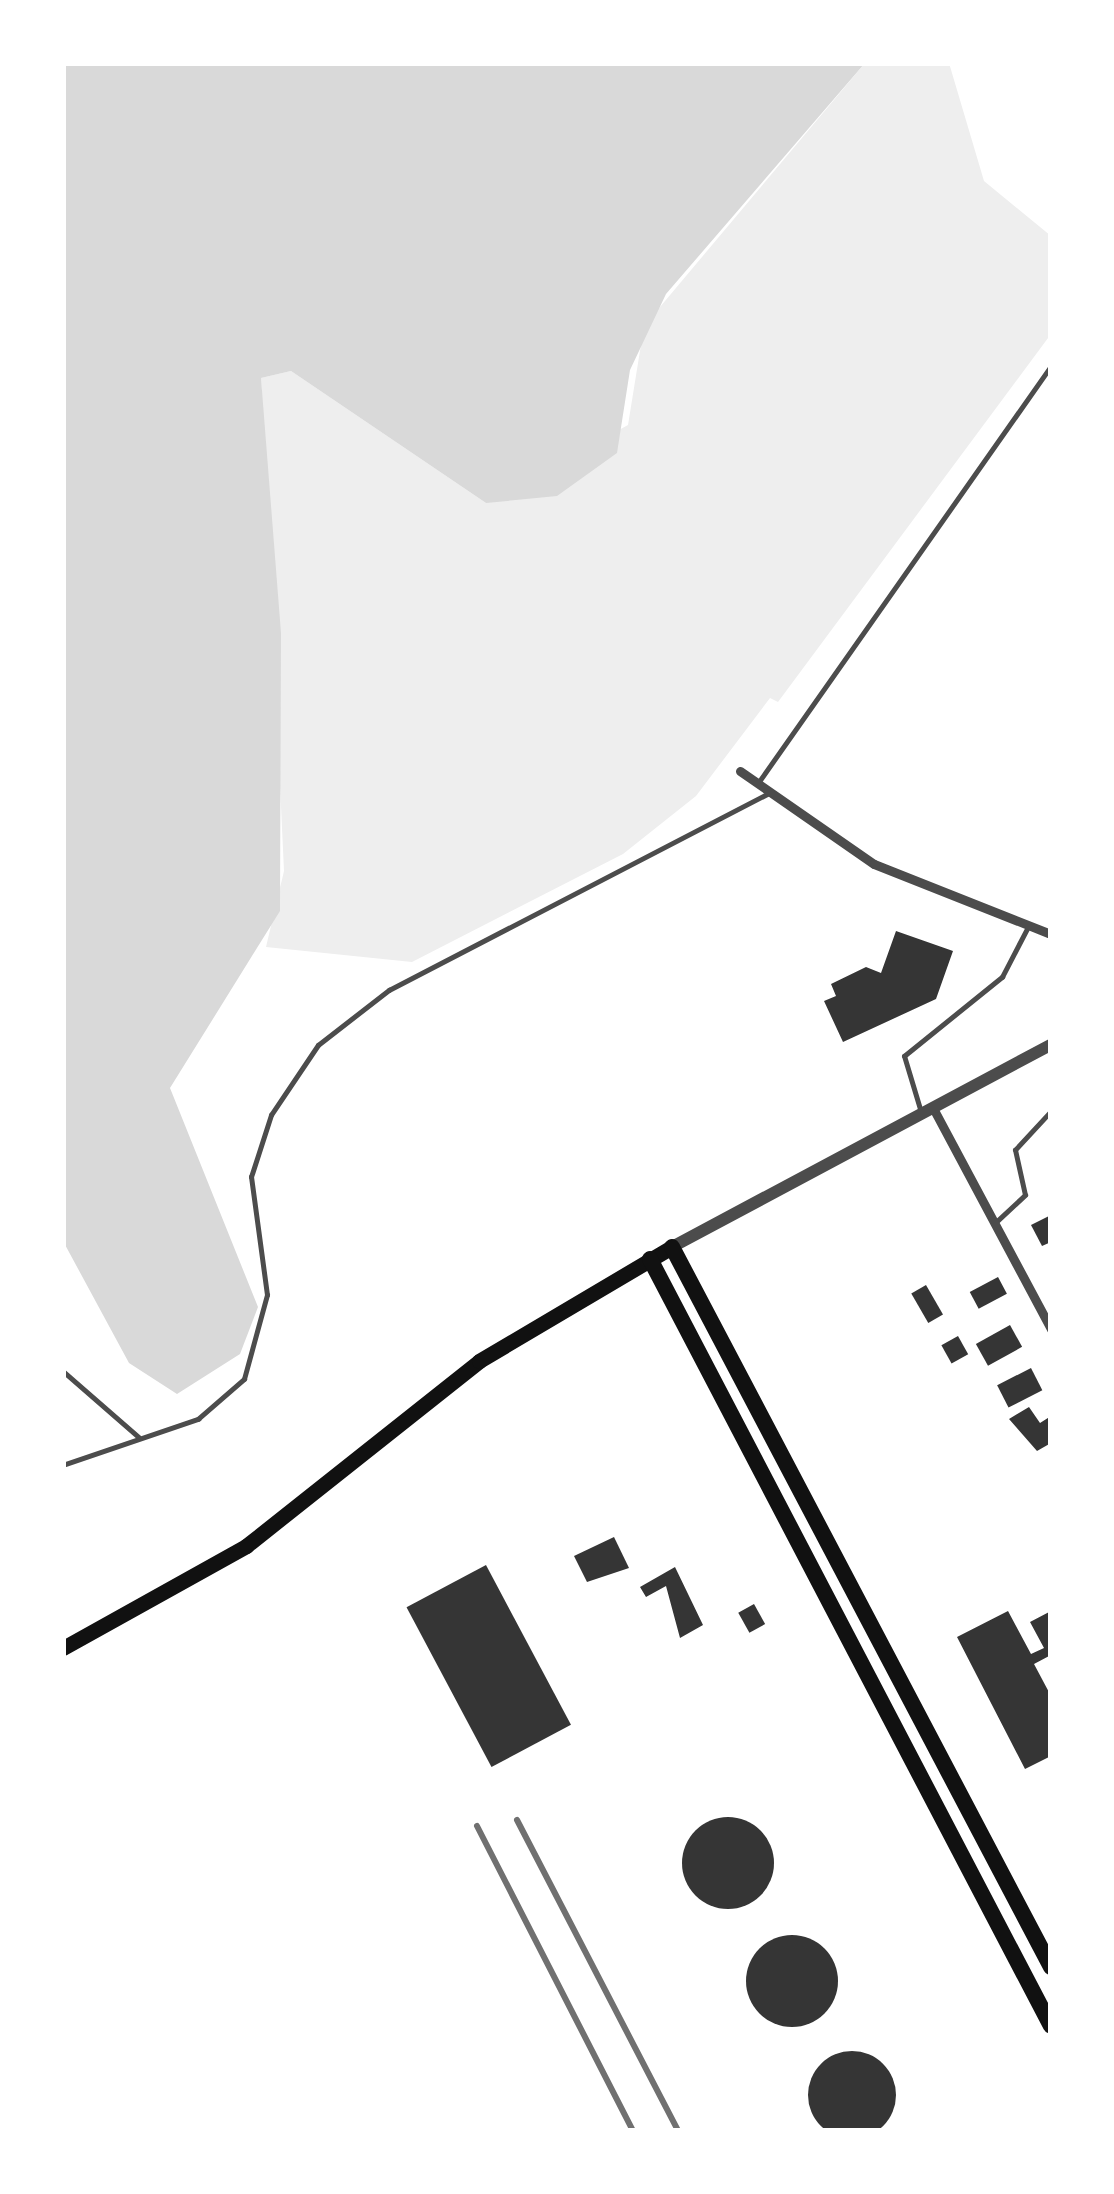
<!DOCTYPE html>
<html>
<head>
<meta charset="utf-8">
<style>
  body { margin:0 }
  #map { position:relative; width:1114px; height:2194px; overflow:hidden; background:#fff; font-family:Figtree,sans-serif }
  div>[style] { position:absolute }
  .green>* { inset:0; background:#eee }
  .water>* { inset:0; background:#d9d9d9 }
  .building>* { inset:0; background:#353535; transform-origin:0 0 }
  .round { border-radius:50% }
  .service>* { height:4.5px; margin:-2.25px; padding:0 2.25px; transform-origin:2.25px; border-radius:2.25px; background:#4c4c4c }
  .minor>* { height:9px; margin:-4.5px; padding:0 4.5px; transform-origin:4.5px; border-radius:4.5px; background:#4c4c4c }
  .tertiary>* { height:12px; margin:-6px; padding:0 6px; transform-origin:6px; border-radius:6px; background:#4c4c4c }
  .primary>* { height:15px; margin:-7.5px; padding:0 7.5px; transform-origin:7.5px; border-radius:7.5px; background:#111 }
  .motorway>* { height:16px; margin:-8px; padding:0 8px; transform-origin:8px; border-radius:8px; background:#111 }
  .rail>* { height:6px; margin:-3px; padding:0 3px; transform-origin:3px; border-radius:3px; background:#707070 }
  span { translate:-50% -50%; white-space:nowrap; text-align:center; line-height:1.15; -webkit-text-stroke:12px #fff; paint-order:stroke }
  .frame { position:absolute; inset:0; border:66px solid #fff; pointer-events:none }
</style>
</head>
<body>
<div id="map">
  <div class="green">
    <i style="clip-path:polygon(865px 63px,949px 63px,984px 181px,1051px 236px,1051px 334px,778px 702px,770px 698px,696px 796px,623px 854px,412px 962px,266px 947px,284px 871px,261px 378px,291px 371px,486px 503px,628px 425px,644px 326px)"></i>
  </div>
  <div class="water">
    <i style="clip-path:polygon(63px 63px,865px 63px,666px 294px,630px 370px,617px 453px,557px 496px,486px 503px,291px 371px,261px 378px,281px 633px,280px 911px,170px 1088px,258px 1307px,240px 1354px,177px 1394px,129px 1363px,63px 1241px)"></i>
  </div>
  <div class="building">
    <i style="clip-path:polygon(896px 931px,953px 951px,936px 999px,843px 1042px,824px 1001px,836px 996px,831px 984px,866px 967px,881px 973px)"></i>
    <i style="clip-path:polygon(1051px 1215px,1051px 1242px,1042px 1246px,1031px 1225px)"></i>
    <i style="left:998px;top:1277px;width:19px;height:32px;rotate:62deg"></i>
    <i style="left:926px;top:1285px;width:34px;height:17px;rotate:60deg"></i>
    <i style="left:1010px;top:1325px;width:25px;height:39px;rotate:61deg"></i>
    <i style="left:958px;top:1336px;width:21px;height:19px;rotate:61deg"></i>
    <i style="left:1031px;top:1368px;width:25px;height:38px;rotate:63deg"></i>
    <i style="clip-path:polygon(1029px 1407px,1040px 1423px,1051px 1416px,1051px 1443px,1037px 1451px,1009px 1419px)"></i>
    <i style="clip-path:polygon(614px 1537px,629px 1568px,587px 1582px,574px 1556px)"></i>
    <i style="left:486px;top:1565px;width:181px;height:90px;rotate:62deg"></i>
    <i style="clip-path:polygon(675px 1567px,703px 1625px,680px 1638px,666px 1586px,646px 1597px,640px 1587px)"></i>
    <i style="left:754px;top:1604px;width:23px;height:18px;rotate:61deg"></i>
    <i style="clip-path:polygon(1008px 1611px,1031px 1654px,1044px 1648px,1030px 1622px,1051px 1611px,1051px 1655px,1034px 1664px,1051px 1696px,1051px 1756px,1025px 1769px,957px 1637px)"></i>
    <i class="round" style="left:682px;top:1817px;width:92px;height:92px"></i>
    <i class="round" style="left:746px;top:1935px;width:92px;height:92px"></i>
    <i class="round" style="left:808px;top:2051px;width:88px;height:88px"></i>
  </div>
  <div class="service">
    <i style="left:758px;top:783px;width:510px;rotate:-54.91deg"></i>
    <i style="left:920px;top:1109px;width:55px;rotate:-106.8deg"></i>
    <i style="left:904px;top:1056px;width:126px;rotate:-38.9deg"></i>
    <i style="left:1002px;top:977px;width:59px;rotate:-62.6deg"></i>
    <i style="left:995px;top:1223px;width:41px;rotate:-43deg"></i>
    <i style="left:1025px;top:1195px;width:46px;rotate:-102.5deg"></i>
    <i style="left:1015px;top:1150px;width:53px;rotate:-47.3deg"></i>
    <i style="left:63px;top:1371px;width:101px;rotate:41deg"></i>
    <i style="left:63px;top:1465px;width:143px;rotate:-18.8deg"></i>
    <i style="left:198px;top:1419px;width:61px;rotate:-41deg"></i>
    <i style="left:244px;top:1379px;width:87px;rotate:-74.7deg"></i>
    <i style="left:267px;top:1295px;width:119px;rotate:-97.7deg"></i>
    <i style="left:251px;top:1177px;width:65px;rotate:-72.1deg"></i>
    <i style="left:271px;top:1115px;width:84px;rotate:-56.1deg"></i>
    <i style="left:318px;top:1045px;width:90px;rotate:-37.8deg"></i>
    <i style="left:389px;top:990px;width:426px;rotate:-27.4deg"></i>
  </div>
  <div class="minor">
    <i style="left:740px;top:771px;width:163px;rotate:34.8deg"></i>
    <i style="left:874px;top:864px;width:190px;rotate:21.6deg"></i>
    <i style="left:933px;top:1108px;width:251px;rotate:61.9deg"></i>
  </div>
  <div class="tertiary">
    <i style="left:672px;top:1247px;width:429px;rotate:-28.1deg"></i>
  </div>
  <div class="primary">
    <i style="left:63px;top:1648px;width:210px;rotate:-29.1deg"></i>
    <i style="left:246px;top:1546px;width:298px;rotate:-38.4deg"></i>
    <i style="left:479px;top:1361px;width:224px;rotate:-30.6deg"></i>
  </div>
  <div class="motorway">
    <i style="left:672px;top:1247px;width:814px;rotate:62.24deg"></i>
    <i style="left:650px;top:1259px;width:865px;rotate:62.4deg"></i>
  </div>
  <div class="rail">
    <i style="left:517px;top:1820px;width:350px;rotate:62.6deg"></i>
    <i style="left:477px;top:1826px;width:343px;rotate:62.9deg"></i>
  </div>
  <div class="frame"></div>
</div>
</body>
</html>
